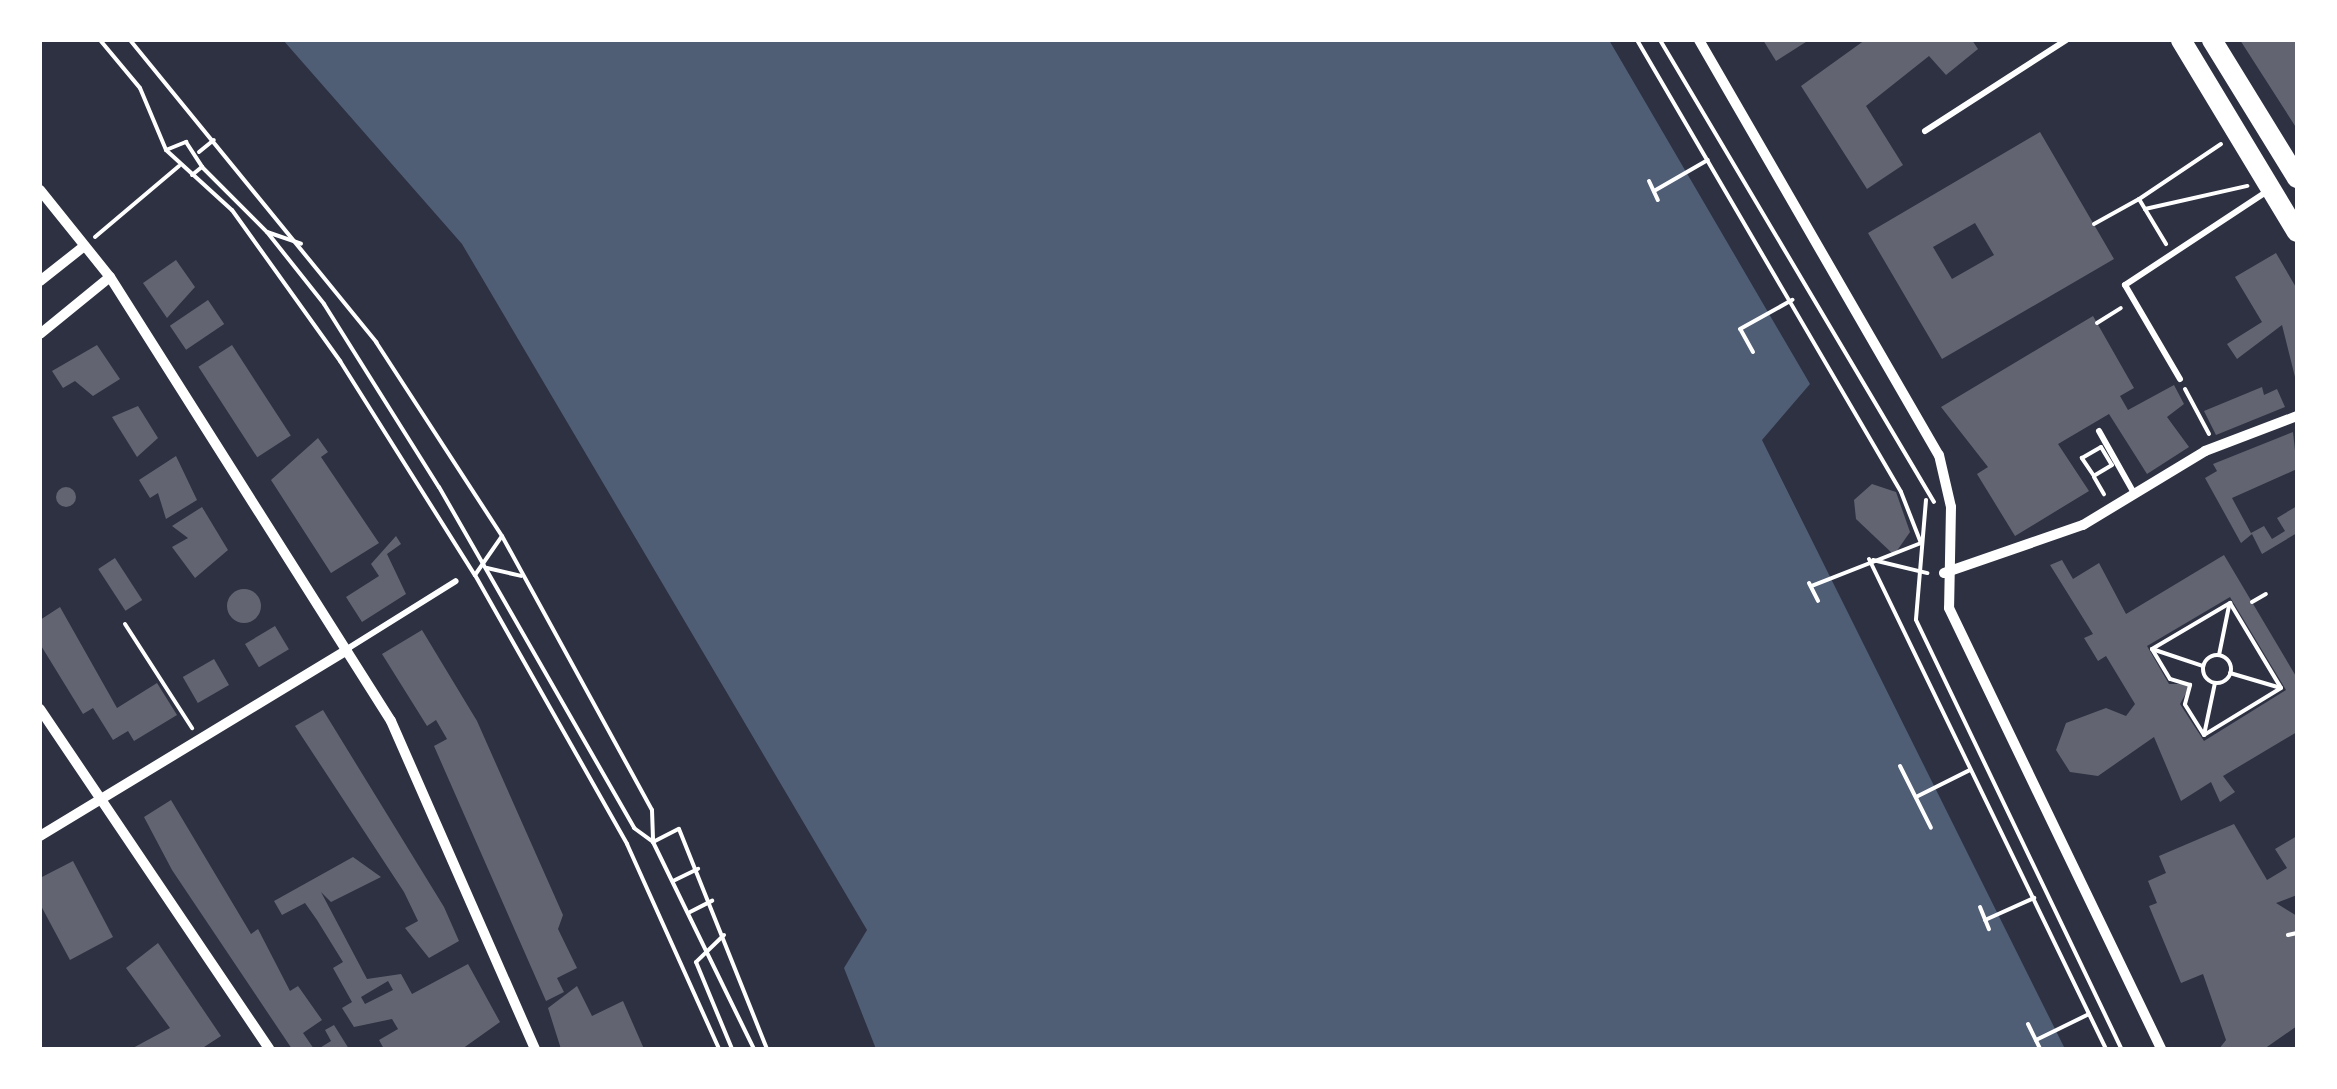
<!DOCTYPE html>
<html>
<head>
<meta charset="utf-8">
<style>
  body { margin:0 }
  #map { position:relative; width:2337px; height:1089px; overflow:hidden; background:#2d3142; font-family:"Fira Sans Condensed",sans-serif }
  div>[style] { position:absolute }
  .water>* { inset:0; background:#4f5d75 }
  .building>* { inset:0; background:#626471; transform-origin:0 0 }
  .round { border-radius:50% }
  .path>* { height:4px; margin:-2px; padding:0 2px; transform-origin:2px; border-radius:2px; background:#fff }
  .path>.ring { margin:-2px; padding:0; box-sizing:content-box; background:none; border:4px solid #fff; border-radius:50% }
  .service>* { height:6px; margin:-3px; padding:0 3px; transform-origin:3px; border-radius:3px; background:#fff }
  .minor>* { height:10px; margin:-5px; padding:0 5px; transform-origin:5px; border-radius:5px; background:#fff }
  .primary>* { height:20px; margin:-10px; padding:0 10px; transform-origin:10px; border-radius:10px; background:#fff }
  span { translate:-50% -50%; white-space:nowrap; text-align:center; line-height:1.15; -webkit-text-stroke:10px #fff; paint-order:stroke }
  .frame { position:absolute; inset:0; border:42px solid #fff; pointer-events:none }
</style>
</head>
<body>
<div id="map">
  <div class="water">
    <i style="clip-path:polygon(283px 40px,1609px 40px,1810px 384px,1762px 440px,2065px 1049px,876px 1049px,844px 968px,867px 930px,462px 244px)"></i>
  </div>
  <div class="building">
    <i style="clip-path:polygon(1763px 40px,1809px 40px,1776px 61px)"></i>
    <i style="clip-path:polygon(1865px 40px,1972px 40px,1978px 49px,1946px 75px,1929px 56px,1866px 106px,1903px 165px,1867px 189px,1801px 86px)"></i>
    <i style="clip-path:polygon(2240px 40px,2297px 40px,2297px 129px,2283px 107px)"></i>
    <i style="clip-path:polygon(evenodd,2040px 132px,2114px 259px,1942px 359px,1868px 233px,2040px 132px,1975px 223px,1994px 255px,1952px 279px,1933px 247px,1975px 223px)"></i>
    <i style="clip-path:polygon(2276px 253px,2297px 289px,2297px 385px,2282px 325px,2237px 359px,2227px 344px,2262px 322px,2235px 277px)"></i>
    <i style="clip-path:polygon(176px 260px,195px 287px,167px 318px,143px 283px)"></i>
    <i style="left:208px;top:300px;width:29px;height:46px;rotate:56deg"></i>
    <i style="clip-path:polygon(2093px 316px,2134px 388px,2120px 396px,2128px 410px,2174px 385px,2184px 404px,2167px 417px,2189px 447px,2147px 474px,2109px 414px,2058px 444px,2089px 491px,2015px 536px,1977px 474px,1988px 467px,1941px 407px)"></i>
    <i style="clip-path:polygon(97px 345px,120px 379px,93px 396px,75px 381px,63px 388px,52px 371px)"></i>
    <i style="left:232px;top:345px;width:108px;height:40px;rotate:57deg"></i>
    <i style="clip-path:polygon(2262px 387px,2264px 395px,2277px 389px,2285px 407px,2216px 435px,2204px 411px)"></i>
    <i style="clip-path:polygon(138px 406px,158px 438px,137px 457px,112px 417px)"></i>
    <i style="clip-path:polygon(2293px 432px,2297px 469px,2232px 498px,2251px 533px,2264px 526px,2272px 539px,2285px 531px,2277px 518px,2297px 506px,2297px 533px,2262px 554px,2252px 534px,2241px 543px,2205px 478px,2217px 471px,2213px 464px)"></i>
    <i style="clip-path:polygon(318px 438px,328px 452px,321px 457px,379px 543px,331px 573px,271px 480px)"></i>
    <i style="clip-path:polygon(176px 456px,197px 500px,166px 519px,158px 493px,150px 498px,139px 480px)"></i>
    <i style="clip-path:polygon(1872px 484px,1896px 492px,1910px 532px,1894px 555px,1856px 519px,1854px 500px)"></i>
    <i class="round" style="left:56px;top:487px;width:20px;height:20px"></i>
    <i style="clip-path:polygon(202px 507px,228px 550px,195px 578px,172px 547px,188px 538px,172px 526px)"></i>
    <i style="clip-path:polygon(396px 536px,401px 544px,387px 554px,406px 594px,362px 622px,346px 597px,379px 576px,371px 564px)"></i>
    <i style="clip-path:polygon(evenodd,2224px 555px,2297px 678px,2297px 732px,2223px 776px,2235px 792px,2220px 802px,2211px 782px,2181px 801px,2154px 737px,2098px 776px,2070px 772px,2056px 750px,2066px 723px,2106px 708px,2126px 716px,2135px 704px,2106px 656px,2098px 661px,2092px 651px,2084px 638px,2093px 634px,2050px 565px,2062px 560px,2073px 579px,2099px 563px,2126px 614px,2224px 555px,2230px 597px,2286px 690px,2204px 741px,2180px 704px,2191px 684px,2169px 684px,2147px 646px,2230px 597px)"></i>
    <i style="left:115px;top:558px;width:50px;height:20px;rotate:57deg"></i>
    <i class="round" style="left:227px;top:589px;width:34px;height:34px"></i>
    <i style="clip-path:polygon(60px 607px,117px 708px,157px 683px,177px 715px,134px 741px,128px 731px,113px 740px,93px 708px,83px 714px,40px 644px,40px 620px)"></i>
    <i style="left:275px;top:626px;width:27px;height:35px;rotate:59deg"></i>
    <i style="clip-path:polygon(422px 630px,477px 721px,563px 915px,558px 929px,577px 968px,557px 978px,564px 992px,546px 1001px,434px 746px,447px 739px,436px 720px,427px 726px,382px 654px)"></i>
    <i style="left:214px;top:659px;width:30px;height:36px;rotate:60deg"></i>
    <i style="clip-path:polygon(323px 710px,444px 907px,459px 941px,429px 958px,405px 928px,418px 921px,404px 892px,295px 726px)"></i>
    <i style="clip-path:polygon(171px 800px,251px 934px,258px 929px,290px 991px,298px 986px,322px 1020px,303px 1033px,314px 1049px,292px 1049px,172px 870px,144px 817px)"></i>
    <i style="clip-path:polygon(2234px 824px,2267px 880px,2287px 868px,2275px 849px,2297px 836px,2297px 895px,2276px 903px,2297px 916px,2297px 1026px,2264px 1049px,2219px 1049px,2226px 1040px,2203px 974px,2181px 983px,2149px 906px,2157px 903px,2148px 881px,2166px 873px,2159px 856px)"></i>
    <i style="clip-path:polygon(evenodd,353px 857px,381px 877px,331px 902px,321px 892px,367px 979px,401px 974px,412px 994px,468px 964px,500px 1022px,462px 1049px,384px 1049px,379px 1040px,398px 1029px,392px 1019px,354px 1027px,342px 1008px,352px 1002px,333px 968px,343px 962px,317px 920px,305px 903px,282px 915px,274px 901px,353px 857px,388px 981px,393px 990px,365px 1004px,361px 997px,388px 981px)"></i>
    <i style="clip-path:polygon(73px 861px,113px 937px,70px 960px,40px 904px,40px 878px)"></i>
    <i style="clip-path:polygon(158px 943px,221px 1036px,201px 1049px,131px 1049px,170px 1028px,126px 968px)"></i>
    <i style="clip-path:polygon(577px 986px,592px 1016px,623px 1001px,644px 1049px,561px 1049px,548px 1008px)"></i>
    <i style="clip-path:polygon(334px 1025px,349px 1049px,318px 1049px,331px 1041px,325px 1030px)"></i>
  </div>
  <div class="path">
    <i style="left:100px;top:40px;width:62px;rotate:50.2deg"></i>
    <i style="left:140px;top:88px;width:67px;rotate:67.2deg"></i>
    <i style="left:166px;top:150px;width:89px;rotate:42.3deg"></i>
    <i style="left:232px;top:210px;width:186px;rotate:54.4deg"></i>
    <i style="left:340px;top:361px;width:253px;rotate:57.8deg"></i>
    <i style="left:475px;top:575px;width:309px;rotate:60.5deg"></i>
    <i style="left:627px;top:844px;width:225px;rotate:65.8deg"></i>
    <i style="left:130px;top:40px;width:390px;rotate:50.8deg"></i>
    <i style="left:376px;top:342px;width:231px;rotate:57deg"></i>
    <i style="left:502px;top:536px;width:312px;rotate:61.3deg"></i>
    <i style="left:652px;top:810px;width:32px;rotate:88deg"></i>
    <i style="left:653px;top:842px;width:230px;rotate:64deg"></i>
    <i style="left:1637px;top:40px;width:523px;rotate:59.71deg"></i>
    <i style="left:1901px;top:492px;width:55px;rotate:68.6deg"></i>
    <i style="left:1921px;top:543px;width:118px;rotate:158.6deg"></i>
    <i style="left:1660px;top:40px;width:537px;rotate:59.33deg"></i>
    <i style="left:2221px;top:144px;width:99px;rotate:146.1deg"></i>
    <i style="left:2139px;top:199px;width:12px;rotate:59deg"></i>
    <i style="left:2145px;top:209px;width:105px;rotate:-12.7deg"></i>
    <i style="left:166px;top:150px;width:22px;rotate:-22deg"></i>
    <i style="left:186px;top:142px;width:30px;rotate:57deg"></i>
    <i style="left:199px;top:152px;width:19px;rotate:-39deg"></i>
    <i style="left:192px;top:175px;width:13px;rotate:-39deg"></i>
    <i style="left:202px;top:167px;width:92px;rotate:45deg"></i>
    <i style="left:267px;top:232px;width:36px;rotate:19deg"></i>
    <i style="left:1649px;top:181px;width:21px;rotate:65deg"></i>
    <i style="left:1654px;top:191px;width:62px;rotate:-29.9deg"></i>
    <i style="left:2145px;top:209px;width:41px;rotate:59deg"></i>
    <i style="left:2094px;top:224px;width:51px;rotate:-29.1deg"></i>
    <i style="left:267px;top:232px;width:92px;rotate:51.6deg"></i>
    <i style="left:324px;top:304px;width:216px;rotate:57.9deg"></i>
    <i style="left:439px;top:487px;width:393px;rotate:60.2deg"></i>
    <i style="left:634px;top:828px;width:24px;rotate:36deg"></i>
    <i style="left:653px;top:842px;width:29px;rotate:-27deg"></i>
    <i style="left:679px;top:829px;width:237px;rotate:68.2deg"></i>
    <i style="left:95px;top:237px;width:110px;rotate:-40.2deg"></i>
    <i style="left:2097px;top:323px;width:28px;rotate:-32deg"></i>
    <i style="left:1753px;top:352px;width:26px;rotate:-119deg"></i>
    <i style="left:1740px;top:329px;width:60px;rotate:-29.1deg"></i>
    <i style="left:2185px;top:389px;width:51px;rotate:61.9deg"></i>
    <i style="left:2101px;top:447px;width:21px;rotate:59deg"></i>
    <i style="left:2112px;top:465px;width:21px;rotate:149deg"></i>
    <i style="left:2094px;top:476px;width:22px;rotate:-124deg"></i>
    <i style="left:2082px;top:458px;width:22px;rotate:-30deg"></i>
    <i style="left:2094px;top:477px;width:20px;rotate:60deg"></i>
    <i style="left:1926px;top:500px;width:120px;rotate:94.8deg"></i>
    <i style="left:1916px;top:620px;width:476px;rotate:64.4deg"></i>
    <i style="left:1869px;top:559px;width:544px;rotate:64.19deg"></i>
    <i style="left:1873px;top:560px;width:56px;rotate:13.5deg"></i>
    <i style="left:487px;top:568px;width:35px;rotate:13deg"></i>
    <i style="left:475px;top:575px;width:47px;rotate:-55.3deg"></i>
    <i style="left:1809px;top:583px;width:20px;rotate:63deg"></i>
    <i style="left:2252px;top:602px;width:16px;rotate:-30deg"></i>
    <i style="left:2230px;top:603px;width:99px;rotate:59deg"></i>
    <i style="left:2281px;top:688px;width:90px;rotate:148.6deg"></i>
    <i style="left:2204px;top:735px;width:36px;rotate:-122deg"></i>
    <i style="left:2185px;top:704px;width:20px;rotate:-75deg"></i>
    <i style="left:2190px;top:685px;width:21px;rotate:-163deg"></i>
    <i style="left:2170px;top:679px;width:35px;rotate:-121deg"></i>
    <i style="left:2152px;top:649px;width:91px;rotate:-30.5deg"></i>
    <i style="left:125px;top:624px;width:124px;rotate:57.2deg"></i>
    <i style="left:2152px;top:649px;width:54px;rotate:18.4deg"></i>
    <i style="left:2219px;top:655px;width:50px;rotate:-78.5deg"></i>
    <i class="ring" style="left:2203px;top:655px;width:24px;height:24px"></i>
    <i style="left:2230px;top:673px;width:53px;rotate:16.4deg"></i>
    <i style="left:2204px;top:735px;width:53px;rotate:-78.1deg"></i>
    <i style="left:1900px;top:766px;width:69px;rotate:63.4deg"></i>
    <i style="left:1916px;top:797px;width:60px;rotate:-26.6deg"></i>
    <i style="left:673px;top:881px;width:28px;rotate:-26deg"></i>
    <i style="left:1980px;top:907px;width:24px;rotate:68deg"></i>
    <i style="left:690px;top:912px;width:25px;rotate:-27deg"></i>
    <i style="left:1985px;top:920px;width:54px;rotate:-24.2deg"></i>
    <i style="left:724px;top:935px;width:39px;rotate:136deg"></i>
    <i style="left:696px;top:962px;width:94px;rotate:67.5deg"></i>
    <i style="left:2288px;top:935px;width:9px;rotate:-13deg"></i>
    <i style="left:2028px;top:1024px;width:28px;rotate:64deg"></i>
    <i style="left:2036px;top:1040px;width:59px;rotate:-26.1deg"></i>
  </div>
  <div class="service">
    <i style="left:1925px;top:131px;width:168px;rotate:-32.8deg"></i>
    <i style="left:2180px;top:379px;width:109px;rotate:-120.3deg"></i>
    <i style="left:2125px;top:285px;width:173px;rotate:-33.4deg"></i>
    <i style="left:2099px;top:431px;width:71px;rotate:60.6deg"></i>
    <i style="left:347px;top:649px;width:128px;rotate:-32deg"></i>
  </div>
  <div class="minor">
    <i style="left:1699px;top:40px;width:479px;rotate:60deg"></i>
    <i style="left:1939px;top:455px;width:53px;rotate:77deg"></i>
    <i style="left:1951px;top:507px;width:101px;rotate:91.1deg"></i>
    <i style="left:1949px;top:608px;width:489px;rotate:64.3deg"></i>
    <i style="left:40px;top:190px;width:112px;rotate:51.2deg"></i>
    <i style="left:110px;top:277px;width:525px;rotate:57.67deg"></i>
    <i style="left:391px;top:721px;width:358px;rotate:66.3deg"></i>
    <i style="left:40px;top:281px;width:55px;rotate:-38.3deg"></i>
    <i style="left:40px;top:334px;width:90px;rotate:-39.2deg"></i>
    <i style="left:1944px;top:573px;width:147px;rotate:-19.1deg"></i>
    <i style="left:2083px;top:525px;width:143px;rotate:-31.2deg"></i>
    <i style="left:2205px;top:451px;width:98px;rotate:-20.8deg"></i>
    <i style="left:40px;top:709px;width:410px;rotate:56deg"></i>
    <i style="left:40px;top:836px;width:359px;rotate:-31.2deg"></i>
  </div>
  <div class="primary">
    <i style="left:2181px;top:40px;width:224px;rotate:58.9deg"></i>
    <i style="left:2212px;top:40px;width:162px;rotate:58.4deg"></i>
  </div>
  <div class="frame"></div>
</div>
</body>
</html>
